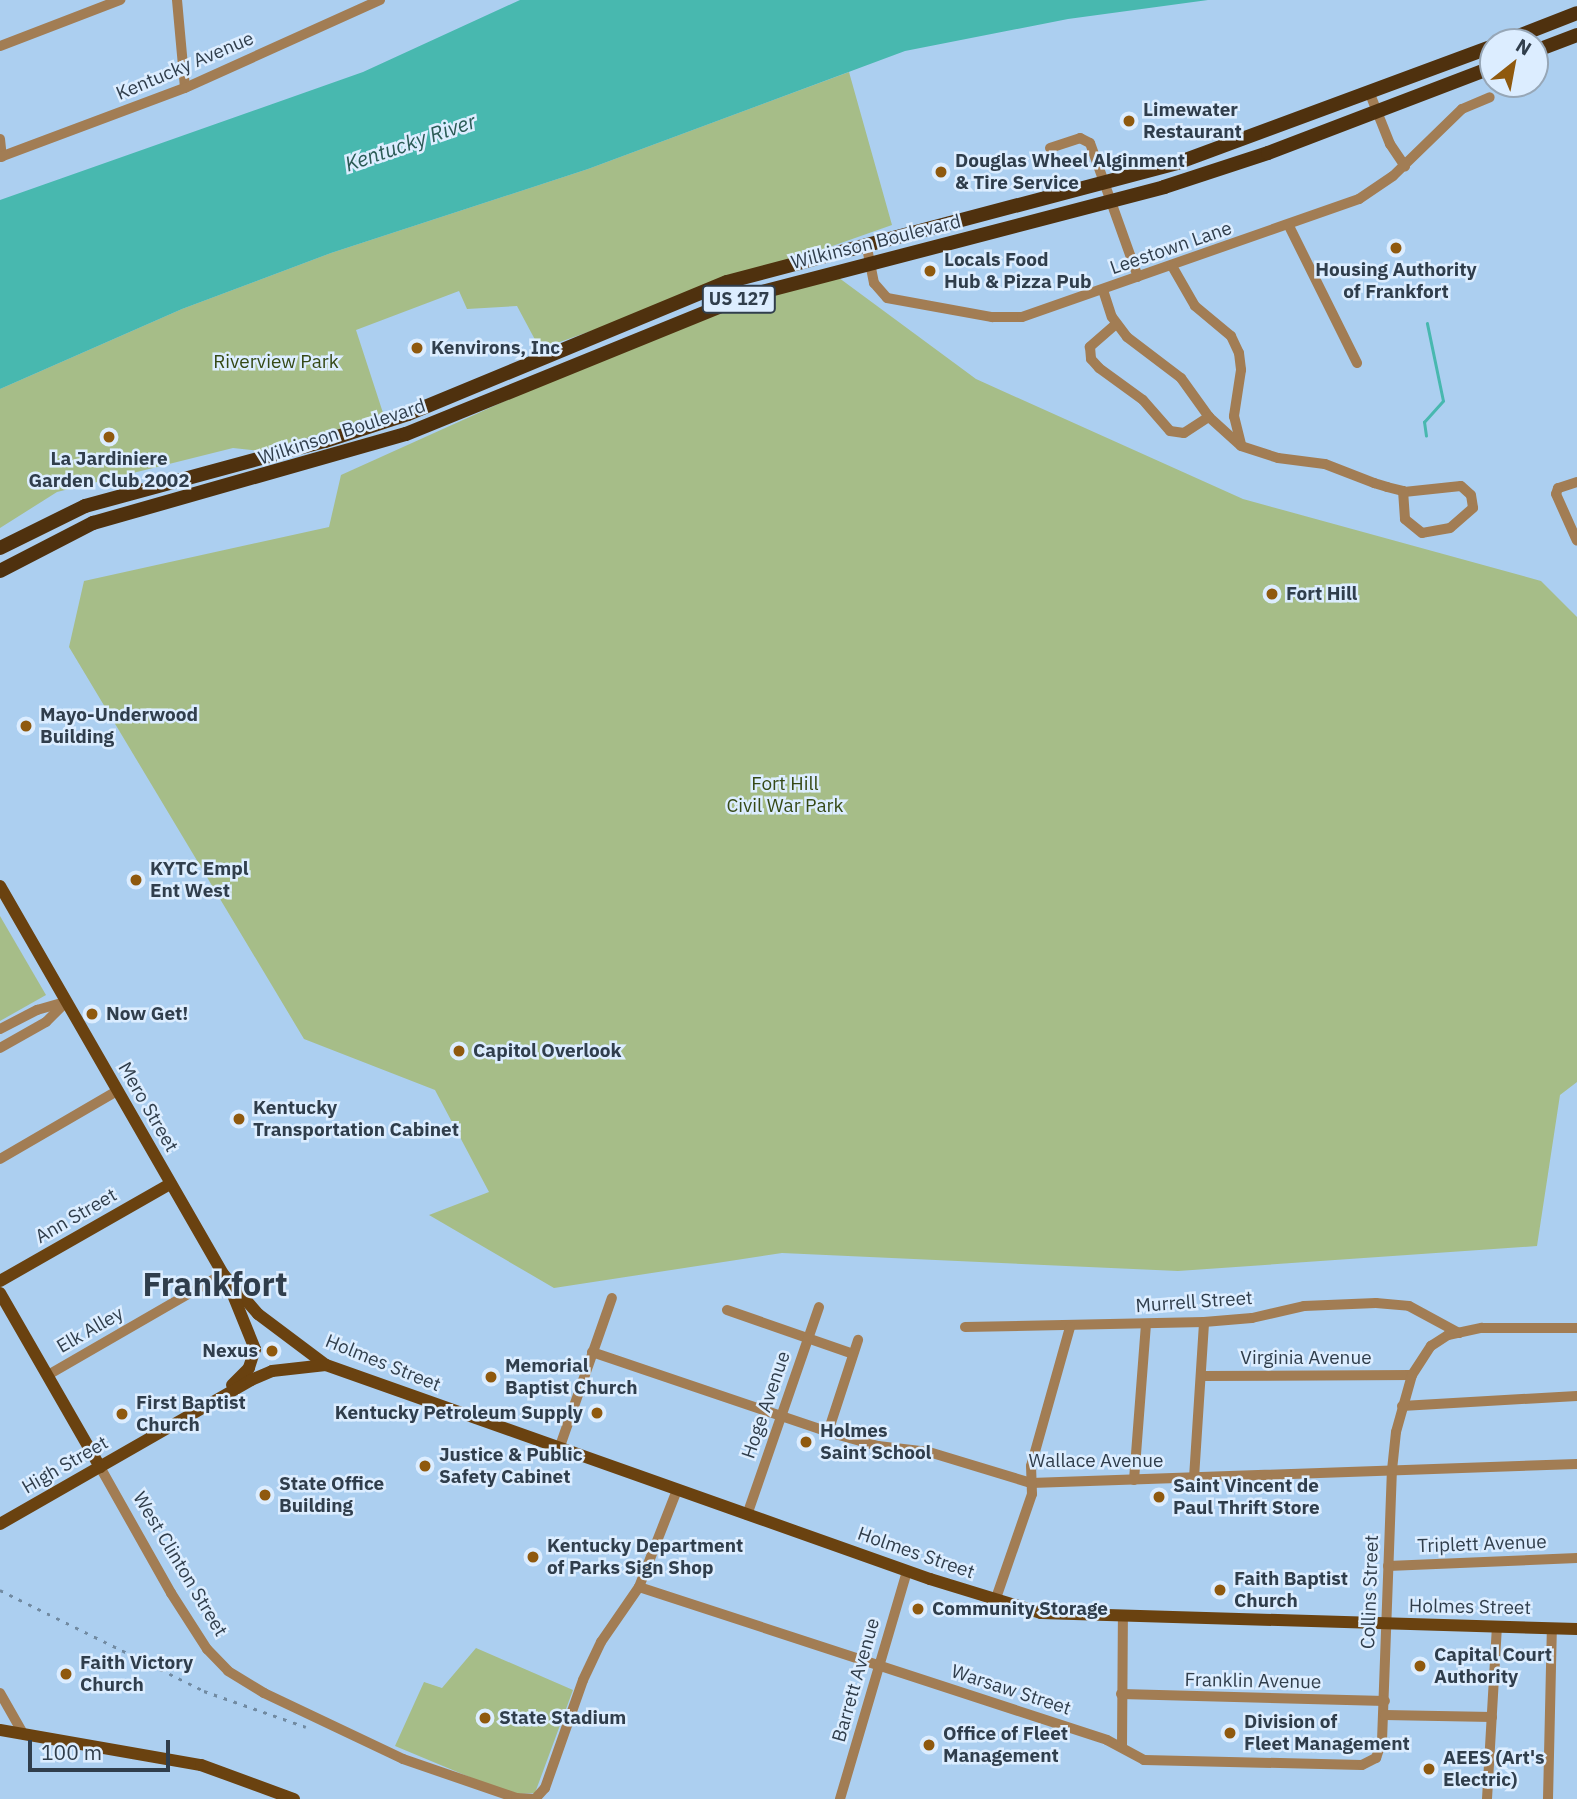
<!DOCTYPE html>
<html>
<head>
<meta charset="utf-8">
<style>
	body { margin:0 }
	#map { position:relative; width:1577px; height:1799px; overflow:hidden; background:#accff0; font-family:"IBM Plex Sans",sans-serif }
	div>[style] { position:absolute }
	[style*='--x'] { left:calc(var(--x)*1px); top:calc(var(--y)*1px); width:calc(var(--w)*1px); rotate:calc(var(--a)*1deg) }
	.green>* { inset:0; background:#a6bd88 }
	.water>* { inset:0; background:#48b8af }
	.stream>* { height:2.5px; margin:-1.25px; padding:0 1.25px; transform-origin:1.25px; border-radius:1.25px; background:#48b8af }
	.minor>* { height:10px; margin:-5px; padding:0 5px; transform-origin:5px; border-radius:5px; background:#a27d54 }
	.major>* { height:12px; margin:-6px; padding:0 6px; transform-origin:6px; border-radius:6px; background:#6a4210 }
	.highway>* { height:14px; margin:-7px; padding:0 7px; transform-origin:7px; border-radius:7px; background:#4f310e }
	.rail>* { height:2.5px; margin-top:-1.25px; transform-origin:0; background:repeating-linear-gradient(90deg,#718aa1 0 3.5px,transparent 0 10.5px) }
	.dots>* { width:19px; height:19px; translate:-50% -50%; box-sizing:border-box; border:4px solid #dcedff; border-radius:50% }
	span { translate:-50% -50%; white-space:nowrap; text-align:center; line-height:1.15; -webkit-text-stroke:5px #dcedff; paint-order:stroke }
	.shield-label span { padding:2px 5px; background:#dcedff; border:2px solid; border-radius:5px; -webkit-text-stroke-width:0 }
	.shield-label { font-size:18px; color:#303e4c; font-weight:700 }
	.street-label { font-size:19px; color:#303e4c }
	.poi-label { font-size:19px; color:#303e4c; font-weight:700 }
	.left { translate:0 -50%; text-align:left }
	.right { translate:-100% -50%; text-align:right }
	.park-label { font-size:19px; color:#354916 }
	.water-label { font-size:21px; color:#2b5b56; font-style:italic }
	.town-label { font-size:33px; color:#303e4c; font-weight:700 }
	.north { position:absolute; left:1479px; top:28px; width:70px; height:70px; box-sizing:border-box; background:#dcedff; border:2px solid #97a7b7; border-radius:50%; rotate:31deg; font-size:19px; font-weight:700; line-height:28px; text-align:center; color:#303e4c }
	.north::after { content:''; display:block; margin:auto; width:24px; height:32px; background:#8f590e; clip-path:polygon(50% 0,100% 100%,50% 72%,0 100%) }
	.scale { position:absolute; left:28px; top:1740px; width:142px; height:32px; box-sizing:border-box; border:4px solid #303e4c; border-top:0; padding-left:9px; font-size:21px; line-height:24px; white-space:nowrap; color:#303e4c; -webkit-text-stroke:5px #dcedff; paint-order:stroke }
</style>
</head>
<body>
<div id="map">
	<div class="green">
		<i style="clip-path:polygon(849px 72px,892px 225px,540px 349px,517px 306px,467px 309px,459px 291px,356px 330px,384px 416px,262px 451px,233px 448px,57px 492px,0 528px,0 389px,182px 309px,331px 253px,588px 169px)"></i>
		<i style="clip-path:polygon(831px 272px,976px 379px,1243px 499px,1541px 581px,1577px 617px,1577px 1082px,1560px 1095px,1537px 1246px,1178px 1271px,782px 1253px,554px 1288px,429px 1215px,489px 1192px,435px 1090px,304px 1039px,69px 647px,84px 581px,329px 527px,341px 475px,705px 311px)"></i>
		<i style="clip-path:polygon(0 916px,46px 995px,0 1021px)"></i>
		<i style="clip-path:polygon(476px 1648px,573px 1690px,535px 1793px,517px 1794px,479px 1781px,395px 1746px,424px 1682px,442px 1688px)"></i>
	</div>
	<div class="water">
		<i style="clip-path:polygon(520px 0,1208px 0,1068px 19px,905px 51px,588px 169px,331px 253px,182px 309px,0 389px,0 200px,363px 72px)"></i>
	</div>
	<div class="stream">
		<i style="--x:1426;--y:436;--w:14;--a:-98"></i>
		<i style="--x:1424;--y:422;--w:28;--a:-48"></i>
		<i style="--x:1443;--y:401;--w:79;--a:-101.7"></i>
	</div>
	<div class="minor">
		<i style="--x:177;--y:0;--w:88;--a:84.8"></i>
		<i style="--x:0;--y:46;--w:129;--a:-21"></i>
		<i style="--x:1370;--y:94;--w:54;--a:68.2"></i>
		<i style="--x:1390;--y:144;--w:27;--a:56"></i>
		<i style="--x:0;--y:139;--w:18;--a:84"></i>
		<i style="--x:1050;--y:148;--w:32;--a:-18"></i>
		<i style="--x:1080;--y:138;--w:11;--a:27"></i>
		<i style="--x:1090;--y:143;--w:142;--a:70.3"></i>
		<i style="--x:0;--y:157;--w:197;--a:-20.5"></i>
		<i style="--x:185;--y:88;--w:214;--a:-24.3"></i>
		<i style="--x:1289;--y:226;--w:153;--a:63.6"></i>
		<i style="--x:866;--y:243;--w:41;--a:78.7"></i>
		<i style="--x:874;--y:283;--w:20;--a:49"></i>
		<i style="--x:887;--y:298;--w:107;--a:10.3"></i>
		<i style="--x:992;--y:317;--w:30;--a:0"></i>
		<i style="--x:1022;--y:317;--w:357;--a:-19.3"></i>
		<i style="--x:1359;--y:199;--w:41;--a:-34.1"></i>
		<i style="--x:1393;--y:176;--w:96;--a:-44.2"></i>
		<i style="--x:1462;--y:109;--w:30;--a:-23"></i>
		<i style="--x:1172;--y:266;--w:46;--a:60.1"></i>
		<i style="--x:1195;--y:306;--w:47;--a:39.8"></i>
		<i style="--x:1231;--y:336;--w:19;--a:65"></i>
		<i style="--x:1239;--y:353;--w:17;--a:83"></i>
		<i style="--x:1241;--y:370;--w:47;--a:98.7"></i>
		<i style="--x:1234;--y:416;--w:30;--a:76"></i>
		<i style="--x:1103;--y:290;--w:28;--a:72"></i>
		<i style="--x:1112;--y:317;--w:25;--a:53"></i>
		<i style="--x:1127;--y:337;--w:68;--a:37.2"></i>
		<i style="--x:1181;--y:378;--w:48;--a:54.3"></i>
		<i style="--x:1209;--y:417;--w:43;--a:42.2"></i>
		<i style="--x:1241;--y:446;--w:39;--a:18"></i>
		<i style="--x:1278;--y:458;--w:47;--a:7.3"></i>
		<i style="--x:1325;--y:464;--w:53;--a:21.2"></i>
		<i style="--x:1374;--y:483;--w:14;--a:17"></i>
		<i style="--x:1387;--y:487;--w:16;--a:14"></i>
		<i style="--x:1403;--y:491;--w:1;--a:45"></i>
		<i style="--x:1404;--y:492;--w:57;--a:-6"></i>
		<i style="--x:1461;--y:486;--w:13;--a:42"></i>
		<i style="--x:1471;--y:495;--w:13;--a:81"></i>
		<i style="--x:1473;--y:508;--w:30;--a:139"></i>
		<i style="--x:1450;--y:528;--w:28;--a:170"></i>
		<i style="--x:1422;--y:533;--w:22;--a:-141"></i>
		<i style="--x:1405;--y:519;--w:28;--a:-94"></i>
		<i style="--x:1116;--y:324;--w:35;--a:139"></i>
		<i style="--x:1090;--y:347;--w:12;--a:85"></i>
		<i style="--x:1091;--y:359;--w:12;--a:48"></i>
		<i style="--x:1099;--y:368;--w:54;--a:36"></i>
		<i style="--x:1143;--y:400;--w:41;--a:48.9"></i>
		<i style="--x:1170;--y:431;--w:14;--a:8"></i>
		<i style="--x:1184;--y:433;--w:30;--a:-33"></i>
		<i style="--x:1577;--y:482;--w:20;--a:162"></i>
		<i style="--x:1558;--y:488;--w:6;--a:108"></i>
		<i style="--x:1556;--y:494;--w:51;--a:65.9"></i>
		<i style="--x:0;--y:1029;--w:42;--a:-27.2"></i>
		<i style="--x:37;--y:1010;--w:29;--a:-16"></i>
		<i style="--x:0;--y:1048;--w:53;--a:-29.5"></i>
		<i style="--x:46;--y:1022;--w:28;--a:-45"></i>
		<i style="--x:0;--y:1159;--w:135;--a:-30.2"></i>
		<i style="--x:727;--y:1310;--w:133;--a:19.2"></i>
		<i style="--x:965;--y:1327;--w:239;--a:-1.2"></i>
		<i style="--x:1204;--y:1322;--w:48;--a:-4.8"></i>
		<i style="--x:1252;--y:1318;--w:53;--a:-13"></i>
		<i style="--x:1304;--y:1306;--w:72;--a:-2.4"></i>
		<i style="--x:1376;--y:1303;--w:33;--a:5"></i>
		<i style="--x:1409;--y:1306;--w:57;--a:28.4"></i>
		<i style="--x:592;--y:1352;--w:249;--a:18.7"></i>
		<i style="--x:828;--y:1432;--w:52;--a:15.6"></i>
		<i style="--x:878;--y:1446;--w:51;--a:6.7"></i>
		<i style="--x:929;--y:1452;--w:107;--a:16.9"></i>
		<i style="--x:1031;--y:1483;--w:546;--a:-1.99"></i>
		<i style="--x:48;--y:1375;--w:202;--a:-30"></i>
		<i style="--x:1201;--y:1376;--w:211;--a:-0.3"></i>
		<i style="--x:1402;--y:1406;--w:175;--a:-3.3"></i>
		<i style="--x:828;--y:1432;--w:97;--a:-71.9"></i>
		<i style="--x:559;--y:1449;--w:160;--a:-70.7"></i>
		<i style="--x:100;--y:1467;--w:145;--a:60.6"></i>
		<i style="--x:171;--y:1593;--w:67;--a:57.3"></i>
		<i style="--x:207;--y:1649;--w:30;--a:46"></i>
		<i style="--x:228;--y:1671;--w:42;--a:31.4"></i>
		<i style="--x:264;--y:1693;--w:154;--a:25.4"></i>
		<i style="--x:403;--y:1759;--w:120;--a:19"></i>
		<i style="--x:516;--y:1798;--w:19;--a:3"></i>
		<i style="--x:535;--y:1799;--w:15;--a:-48"></i>
		<i style="--x:545;--y:1788;--w:114;--a:-70.6"></i>
		<i style="--x:583;--y:1680;--w:42;--a:-64.7"></i>
		<i style="--x:601;--y:1642;--w:67;--a:-55.4"></i>
		<i style="--x:639;--y:1587;--w:104;--a:-68.6"></i>
		<i style="--x:1194;--y:1478;--w:156;--a:-86.3"></i>
		<i style="--x:1134;--y:1480;--w:156;--a:-85.6"></i>
		<i style="--x:747;--y:1515;--w:220;--a:-70.9"></i>
		<i style="--x:1388;--y:1566;--w:189;--a:-2.4"></i>
		<i style="--x:639;--y:1587;--w:492;--a:18.1"></i>
		<i style="--x:1107;--y:1740;--w:42;--a:28.4"></i>
		<i style="--x:1144;--y:1760;--w:218;--a:1.3"></i>
		<i style="--x:1362;--y:1765;--w:16;--a:-27"></i>
		<i style="--x:1376;--y:1758;--w:18;--a:-71"></i>
		<i style="--x:1382;--y:1741;--w:271;--a:-87.9"></i>
		<i style="--x:1392;--y:1470;--w:38;--a:-84"></i>
		<i style="--x:1396;--y:1432;--w:59;--a:-74.3"></i>
		<i style="--x:1412;--y:1375;--w:35;--a:-57"></i>
		<i style="--x:1431;--y:1346;--w:20;--a:-33"></i>
		<i style="--x:1448;--y:1335;--w:35;--a:-12"></i>
		<i style="--x:1482;--y:1328;--w:95;--a:0"></i>
		<i style="--x:995;--y:1601;--w:113;--a:-70.9"></i>
		<i style="--x:1032;--y:1494;--w:28;--a:-92"></i>
		<i style="--x:1031;--y:1466;--w:144;--a:-74.3"></i>
		<i style="--x:0;--y:1693;--w:48;--a:60.3"></i>
		<i style="--x:1121;--y:1694;--w:264;--a:1.5"></i>
		<i style="--x:1385;--y:1715;--w:107;--a:1.1"></i>
		<i style="--x:1122;--y:1747;--w:129;--a:-89.6"></i>
		<i style="--x:840;--y:1799;--w:238;--a:-73.6"></i>
		<i style="--x:1487;--y:1799;--w:172;--a:-86.7"></i>
		<i style="--x:1548;--y:1799;--w:171;--a:-88.7"></i>
	</div>
	<div class="major">
		<i style="--x:0;--y:886;--w:448;--a:60.1"></i>
		<i style="--x:223;--y:1274;--w:53;--a:48.8"></i>
		<i style="--x:258;--y:1314;--w:85;--a:36.9"></i>
		<i style="--x:326;--y:1365;--w:641;--a:19.51"></i>
		<i style="--x:930;--y:1579;--w:116;--a:17"></i>
		<i style="--x:1041;--y:1613;--w:536;--a:1.71"></i>
		<i style="--x:0;--y:1281;--w:196;--a:-29.7"></i>
		<i style="--x:231;--y:1290;--w:64;--a:67.9"></i>
		<i style="--x:255;--y:1349;--w:20;--a:108"></i>
		<i style="--x:249;--y:1368;--w:24;--a:135"></i>
		<i style="--x:0;--y:1293;--w:201;--a:60.1"></i>
		<i style="--x:0;--y:1524;--w:289;--a:-29.8"></i>
		<i style="--x:251;--y:1380;--w:23;--a:-23"></i>
		<i style="--x:272;--y:1371;--w:54;--a:-6.3"></i>
		<i style="--x:0;--y:1730;--w:204;--a:9.9"></i>
		<i style="--x:201;--y:1765;--w:99;--a:20.1"></i>
	</div>
	<div class="highway">
		<i style="--x:1503;--y:42;--w:79;--a:-21.4"></i>
		<i style="--x:1535;--y:51;--w:45;--a:-20.9"></i>
		<i style="--x:0;--y:548;--w:95;--a:-26.3"></i>
		<i style="--x:85;--y:506;--w:249;--a:-15.2"></i>
		<i style="--x:325;--y:441;--w:87;--a:-18"></i>
		<i style="--x:408;--y:414;--w:345;--a:-22.5"></i>
		<i style="--x:727;--y:282;--w:465;--a:-14.8"></i>
		<i style="--x:1177;--y:163;--w:337;--a:-20.3"></i>
		<i style="--x:0;--y:571;--w:105;--a:-27.3"></i>
		<i style="--x:93;--y:523;--w:325;--a:-15.9"></i>
		<i style="--x:406;--y:434;--w:364;--a:-22.1"></i>
		<i style="--x:743;--y:297;--w:435;--a:-14.6"></i>
		<i style="--x:1164;--y:187;--w:109;--a:-18.1"></i>
		<i style="--x:1268;--y:153;--w:241;--a:-20.9"></i>
	</div>
	<div class="rail">
		<i style="--x:0;--y:1590;--w:228;--a:26.3"></i>
		<i style="--x:204;--y:1691;--w:108;--a:19.4"></i>
	</div>
	<div class="dots">
		<i style="left:1129px;top:121px;background:#8f590e"></i>
		<i style="left:941px;top:172px;background:#8f590e"></i>
		<i style="left:1396px;top:248px;background:#8f590e"></i>
		<i style="left:930px;top:271px;background:#8f590e"></i>
		<i style="left:417px;top:348px;background:#8f590e"></i>
		<i style="left:109px;top:437px;background:#8f590e"></i>
		<i style="left:1272px;top:594px;background:#8f590e"></i>
		<i style="left:26px;top:726px;background:#8f590e"></i>
		<i style="left:136px;top:880px;background:#8f590e"></i>
		<i style="left:92px;top:1014px;background:#8f590e"></i>
		<i style="left:459px;top:1051px;background:#8f590e"></i>
		<i style="left:239px;top:1119px;background:#8f590e"></i>
		<i style="left:272px;top:1351px;background:#8f590e"></i>
		<i style="left:491px;top:1377px;background:#8f590e"></i>
		<i style="left:597px;top:1413px;background:#8f590e"></i>
		<i style="left:122px;top:1414px;background:#8f590e"></i>
		<i style="left:806px;top:1442px;background:#8f590e"></i>
		<i style="left:425px;top:1466px;background:#8f590e"></i>
		<i style="left:265px;top:1495px;background:#8f590e"></i>
		<i style="left:1159px;top:1497px;background:#8f590e"></i>
		<i style="left:533px;top:1557px;background:#8f590e"></i>
		<i style="left:1220px;top:1590px;background:#8f590e"></i>
		<i style="left:918px;top:1609px;background:#8f590e"></i>
		<i style="left:1420px;top:1666px;background:#8f590e"></i>
		<i style="left:66px;top:1674px;background:#8f590e"></i>
		<i style="left:485px;top:1718px;background:#8f590e"></i>
		<i style="left:1230px;top:1733px;background:#8f590e"></i>
		<i style="left:929px;top:1745px;background:#8f590e"></i>
		<i style="left:1429px;top:1769px;background:#8f590e"></i>
	</div>
	<div class="shield-label">
		<span style="left:739px;top:299px">US 127</span>
	</div>
	<div class="street-label">
		<span style="left:185px;top:66px;rotate:-23deg">Kentucky Avenue</span>
		<span style="left:876px;top:242px;rotate:-14deg">Wilkinson Boulevard</span>
		<span style="left:1171px;top:248px;rotate:-19deg">Leestown Lane</span>
		<span style="left:342px;top:432px;rotate:-18deg">Wilkinson Boulevard</span>
		<span style="left:148px;top:1107px;rotate:60deg">Mero Street</span>
		<span style="left:76px;top:1216px;rotate:-30deg">Ann Street</span>
		<span style="left:1194px;top:1302px;rotate:-4deg">Murrell Street</span>
		<span style="left:90px;top:1330px;rotate:-30deg">Elk Alley</span>
		<span style="left:1306px;top:1358px">Virginia Avenue</span>
		<span style="left:383px;top:1363px;rotate:22deg">Holmes Street</span>
		<span style="left:766px;top:1405px;rotate:-71deg">Hoge Avenue</span>
		<span style="left:1096px;top:1461px">Wallace Avenue</span>
		<span style="left:65px;top:1465px;rotate:-30deg">High Street</span>
		<span style="left:1482px;top:1544px;rotate:-2deg">Triplett Avenue</span>
		<span style="left:916px;top:1553px;rotate:19deg">Holmes Street</span>
		<span style="left:180px;top:1564px;rotate:59deg">West Clinton Street</span>
		<span style="left:1370px;top:1592px;rotate:-88deg">Collins Street</span>
		<span style="left:1470px;top:1607px;rotate:1deg">Holmes Street</span>
		<span style="left:856px;top:1680px;rotate:-74deg">Barrett Avenue</span>
		<span style="left:1253px;top:1681px;rotate:1deg">Franklin Avenue</span>
		<span style="left:1011px;top:1690px;rotate:18deg">Warsaw Street</span>
	</div>
	<div class="poi-label">
		<span class="left" style="left:1143px;top:121px">Limewater<br>Restaurant</span>
		<span class="left" style="left:955px;top:172px">Douglas Wheel Alginment<br>&amp; Tire Service</span>
		<span class="left" style="left:944px;top:271px">Locals Food<br>Hub &amp; Pizza Pub</span>
		<span style="left:1396px;top:281px">Housing Authority<br>of Frankfort</span>
		<span class="left" style="left:431px;top:348px">Kenvirons, Inc</span>
		<span style="left:109px;top:470px">La Jardiniere<br>Garden Club 2002</span>
		<span class="left" style="left:1286px;top:594px">Fort Hill</span>
		<span class="left" style="left:40px;top:726px">Mayo-Underwood<br>Building</span>
		<span class="left" style="left:150px;top:880px">KYTC Empl<br>Ent West</span>
		<span class="left" style="left:106px;top:1014px">Now Get!</span>
		<span class="left" style="left:473px;top:1051px">Capitol Overlook</span>
		<span class="left" style="left:253px;top:1119px">Kentucky<br>Transportation Cabinet</span>
		<span class="right" style="left:258px;top:1351px">Nexus</span>
		<span class="left" style="left:505px;top:1377px">Memorial<br>Baptist Church</span>
		<span class="left" style="left:136px;top:1414px">First Baptist<br>Church</span>
		<span class="right" style="left:583px;top:1413px">Kentucky Petroleum Supply</span>
		<span class="left" style="left:820px;top:1442px">Holmes<br>Saint School</span>
		<span class="left" style="left:439px;top:1466px">Justice &amp; Public<br>Safety Cabinet</span>
		<span class="left" style="left:279px;top:1495px">State Office<br>Building</span>
		<span class="left" style="left:1173px;top:1497px">Saint Vincent de<br>Paul Thrift Store</span>
		<span class="left" style="left:547px;top:1557px">Kentucky Department<br>of Parks Sign Shop</span>
		<span class="left" style="left:1234px;top:1590px">Faith Baptist<br>Church</span>
		<span class="left" style="left:932px;top:1609px">Community Storage</span>
		<span class="left" style="left:1434px;top:1666px">Capital Court<br>Authority</span>
		<span class="left" style="left:80px;top:1674px">Faith Victory<br>Church</span>
		<span class="left" style="left:499px;top:1718px">State Stadium</span>
		<span class="left" style="left:1244px;top:1733px">Division of<br>Fleet Management</span>
		<span class="left" style="left:943px;top:1745px">Office of Fleet<br>Management</span>
		<span class="left" style="left:1443px;top:1769px">AEES (Art's<br>Electric)</span>
	</div>
	<div class="park-label">
		<span style="left:276px;top:362px">Riverview Park</span>
		<span style="left:785px;top:795px">Fort Hill<br>Civil War Park</span>
	</div>
	<div class="water-label">
		<span style="left:410px;top:142px;rotate:-19deg">Kentucky River</span>
	</div>
	<div class="town-label">
		<span style="left:215px;top:1284px">Frankfort</span>
	</div>
	<div class="north">N</div>
	<div class="scale">100 m</div>
</div>
</body>
</html>
